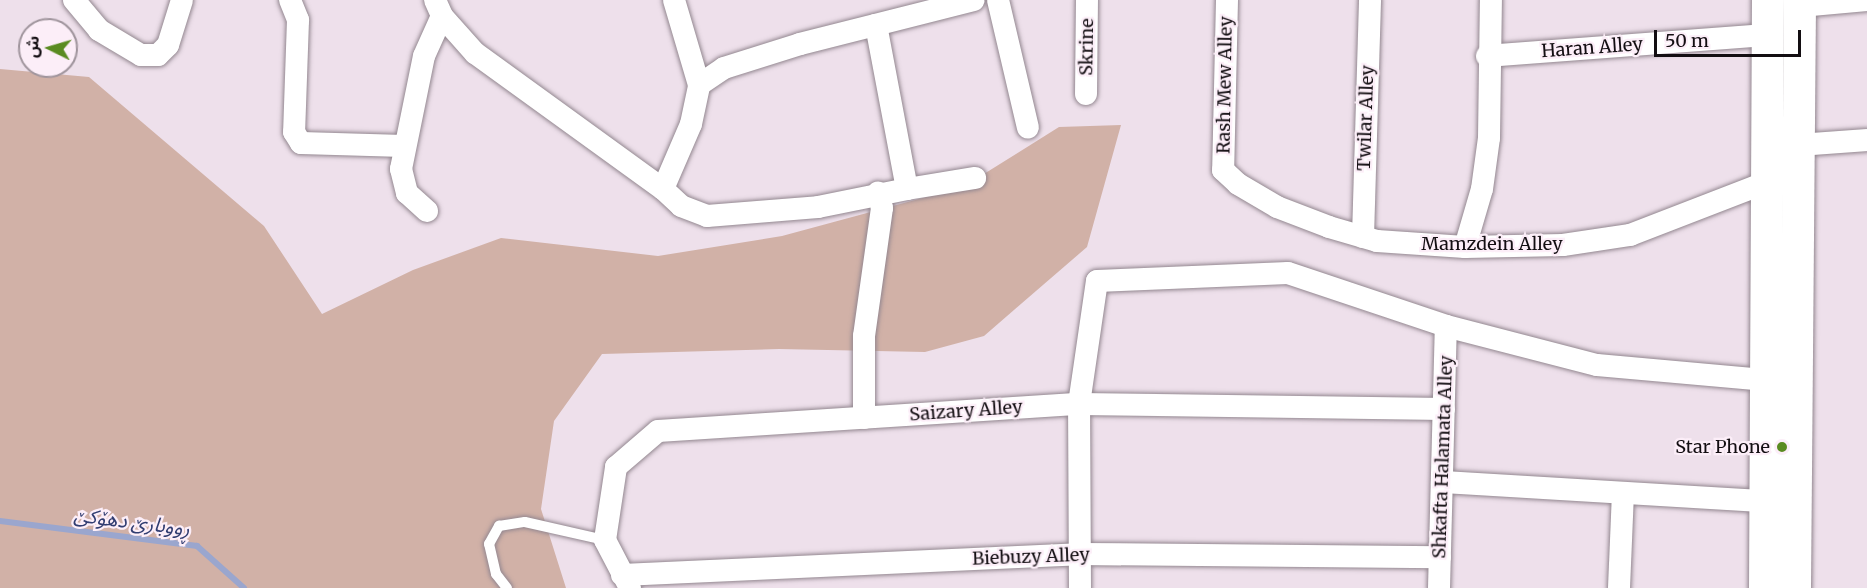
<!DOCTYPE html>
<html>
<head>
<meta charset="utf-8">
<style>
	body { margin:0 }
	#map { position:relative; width:1867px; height:588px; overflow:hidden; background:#eee0eb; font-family:Merriweather,"Noto Sans Arabic",serif }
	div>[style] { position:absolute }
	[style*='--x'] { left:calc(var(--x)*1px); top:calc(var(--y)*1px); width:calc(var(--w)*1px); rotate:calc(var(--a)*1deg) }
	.green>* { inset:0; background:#d1b1a7 }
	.stream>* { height:6px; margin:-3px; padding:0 3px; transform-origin:3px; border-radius:3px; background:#9aa6ce }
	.roads { filter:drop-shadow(0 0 2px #938790) drop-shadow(0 0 2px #938790) }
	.lane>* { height:10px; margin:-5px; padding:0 5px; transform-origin:5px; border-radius:5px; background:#fff }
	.street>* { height:22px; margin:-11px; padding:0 11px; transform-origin:11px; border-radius:11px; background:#fff }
	.secondary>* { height:32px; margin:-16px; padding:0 16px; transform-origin:16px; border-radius:16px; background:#fff }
	.dots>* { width:16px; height:16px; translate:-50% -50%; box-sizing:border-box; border:3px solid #fceef8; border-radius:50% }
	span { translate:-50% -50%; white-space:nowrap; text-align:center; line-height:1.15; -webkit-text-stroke:4.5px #fceef8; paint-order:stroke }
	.street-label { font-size:18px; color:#130e12 }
	.poi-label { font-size:18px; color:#130e12 }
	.right { translate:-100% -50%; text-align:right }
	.water-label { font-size:20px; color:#313d71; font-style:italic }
	.north { position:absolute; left:18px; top:18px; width:60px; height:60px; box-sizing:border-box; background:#fceef8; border:2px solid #9f949c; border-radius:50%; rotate:275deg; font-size:16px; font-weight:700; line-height:24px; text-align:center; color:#130e12 }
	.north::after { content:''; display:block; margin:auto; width:21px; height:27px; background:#5a8b21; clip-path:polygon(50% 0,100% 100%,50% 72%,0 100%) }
	.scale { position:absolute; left:1654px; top:30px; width:147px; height:27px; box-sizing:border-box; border:3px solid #130e12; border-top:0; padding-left:8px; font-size:18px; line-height:21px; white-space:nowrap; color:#130e12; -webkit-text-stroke:4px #fceef8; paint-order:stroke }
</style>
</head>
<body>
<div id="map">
	<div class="green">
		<i style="clip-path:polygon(0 69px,89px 77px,264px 226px,322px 314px,413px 270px,501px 238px,658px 256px,782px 236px,963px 187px,1059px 127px,1121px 125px,1087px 247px,984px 336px,925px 352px,779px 349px,602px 354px,554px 421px,541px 509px,566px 588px,0 588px)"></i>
	</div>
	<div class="stream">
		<i style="--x:0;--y:521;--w:199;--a:7.2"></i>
		<i style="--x:197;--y:546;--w:63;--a:41.8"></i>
	</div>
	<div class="roads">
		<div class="lane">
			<i style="--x:507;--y:588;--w:18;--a:-128"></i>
			<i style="--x:496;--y:574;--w:31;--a:-103"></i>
			<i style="--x:489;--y:544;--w:21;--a:-61"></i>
			<i style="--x:499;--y:526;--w:26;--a:-9"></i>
			<i style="--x:525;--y:522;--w:82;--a:12.7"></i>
		</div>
		<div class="street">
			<i style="--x:74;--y:0;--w:39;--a:50"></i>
			<i style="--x:99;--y:30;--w:49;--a:30.8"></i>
			<i style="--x:141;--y:55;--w:17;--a:0"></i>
			<i style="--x:158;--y:55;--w:14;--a:-45"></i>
			<i style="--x:168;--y:45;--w:47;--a:-72.7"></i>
			<i style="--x:290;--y:0;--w:22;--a:68"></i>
			<i style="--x:298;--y:20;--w:112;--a:92"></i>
			<i style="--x:294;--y:132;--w:13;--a:58"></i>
			<i style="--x:301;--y:143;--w:103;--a:1.7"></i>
			<i style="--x:435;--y:0;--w:17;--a:66"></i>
			<i style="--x:442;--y:16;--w:50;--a:48.3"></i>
			<i style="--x:475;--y:53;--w:232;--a:35.9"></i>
			<i style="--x:663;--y:189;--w:25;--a:43"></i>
			<i style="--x:681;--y:206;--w:28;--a:21"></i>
			<i style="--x:707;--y:216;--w:111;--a:-4.6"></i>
			<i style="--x:818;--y:207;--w:91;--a:-11.4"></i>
			<i style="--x:907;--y:189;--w:167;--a:-100.7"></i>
			<i style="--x:998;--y:0;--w:131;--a:76.8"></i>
			<i style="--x:1227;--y:0;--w:170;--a:91.3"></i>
			<i style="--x:1223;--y:170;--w:21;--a:43"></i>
			<i style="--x:1238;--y:184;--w:45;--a:30.5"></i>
			<i style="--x:1277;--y:207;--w:56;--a:21"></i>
			<i style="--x:1329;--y:227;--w:50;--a:16.3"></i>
			<i style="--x:1377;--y:241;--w:88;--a:3.9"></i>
			<i style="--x:1465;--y:247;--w:98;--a:-1.2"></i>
			<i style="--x:1563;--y:245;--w:68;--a:-8.5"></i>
			<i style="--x:1630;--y:235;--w:147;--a:-21.1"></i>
			<i style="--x:1800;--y:6;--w:67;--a:-5.1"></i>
			<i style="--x:1487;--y:56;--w:282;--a:-4.3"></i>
			<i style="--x:699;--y:85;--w:30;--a:-34"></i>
			<i style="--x:724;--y:68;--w:80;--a:-17.5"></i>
			<i style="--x:800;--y:44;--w:179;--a:-14.2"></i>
			<i style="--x:1086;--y:94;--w:94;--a:-89.4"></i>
			<i style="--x:1799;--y:145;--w:68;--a:-4.2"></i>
			<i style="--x:663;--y:189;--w:71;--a:-66.7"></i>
			<i style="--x:691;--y:124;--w:40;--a:-78"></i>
			<i style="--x:699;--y:85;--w:89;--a:-106.4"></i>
			<i style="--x:907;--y:189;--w:69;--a:-9.2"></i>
			<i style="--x:427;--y:211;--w:27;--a:-138"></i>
			<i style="--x:407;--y:193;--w:25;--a:-104"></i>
			<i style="--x:401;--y:169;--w:115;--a:-78.5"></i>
			<i style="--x:424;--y:56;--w:44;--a:-65.8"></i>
			<i style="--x:1363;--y:237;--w:237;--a:-88.3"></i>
			<i style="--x:1465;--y:247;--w:60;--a:-73.7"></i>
			<i style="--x:1482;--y:189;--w:51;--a:-82.2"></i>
			<i style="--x:1489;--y:138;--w:138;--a:-89.2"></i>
			<i style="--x:864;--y:418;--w:82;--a:-90"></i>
			<i style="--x:864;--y:336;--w:129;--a:-82"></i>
			<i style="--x:882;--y:208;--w:16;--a:-104"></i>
			<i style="--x:1442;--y:482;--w:325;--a:3.4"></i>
			<i style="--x:622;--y:575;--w:457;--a:-2.6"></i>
			<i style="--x:1079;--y:554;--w:361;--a:0.5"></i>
			<i style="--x:630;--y:588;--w:54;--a:-117.5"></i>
			<i style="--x:605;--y:540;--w:74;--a:-81.4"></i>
			<i style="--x:616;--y:467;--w:55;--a:-40.6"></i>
			<i style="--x:658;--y:431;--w:422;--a:-3.7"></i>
			<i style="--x:1079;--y:404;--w:365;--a:0.8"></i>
			<i style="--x:1080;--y:588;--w:184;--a:-90.3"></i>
			<i style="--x:1079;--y:404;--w:124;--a:-81.7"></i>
			<i style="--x:1097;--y:281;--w:191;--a:-2.4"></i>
			<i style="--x:1288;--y:273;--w:167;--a:18.5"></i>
			<i style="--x:1446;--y:326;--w:156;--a:14.5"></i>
			<i style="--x:1597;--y:365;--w:170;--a:5.1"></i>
			<i style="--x:1439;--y:588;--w:262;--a:-88.5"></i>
			<i style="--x:1619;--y:588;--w:95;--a:-87.6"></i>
		</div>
		<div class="secondary">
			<i style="--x:1765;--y:588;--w:588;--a:-89.71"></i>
			<i style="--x:1795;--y:588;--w:588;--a:-89.51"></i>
		</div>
	</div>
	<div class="dots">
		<i style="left:1782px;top:447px;background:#5a8b21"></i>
	</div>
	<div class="street-label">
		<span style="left:1087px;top:47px;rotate:-89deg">Skrine</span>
		<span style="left:1592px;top:48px;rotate:-4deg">Haran Alley</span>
		<span style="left:1225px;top:85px;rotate:-89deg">Rash Mew Alley</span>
		<span style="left:1366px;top:118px;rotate:-88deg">Twilar Alley</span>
		<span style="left:1492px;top:244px">Mamzdein Alley</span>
		<span style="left:966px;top:411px;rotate:-4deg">Saizary Alley</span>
		<span style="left:1443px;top:457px;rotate:-88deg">Shkafta Halamata Alley</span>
		<span style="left:1031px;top:557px;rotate:-2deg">Biebuzy Alley</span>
	</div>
	<div class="poi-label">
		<span class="right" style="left:1770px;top:447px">Star Phone</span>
	</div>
	<div class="water-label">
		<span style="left:132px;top:521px;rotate:7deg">ڕووبارێ دهۆكێ</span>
	</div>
	<div class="north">ش</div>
	<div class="scale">50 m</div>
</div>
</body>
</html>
